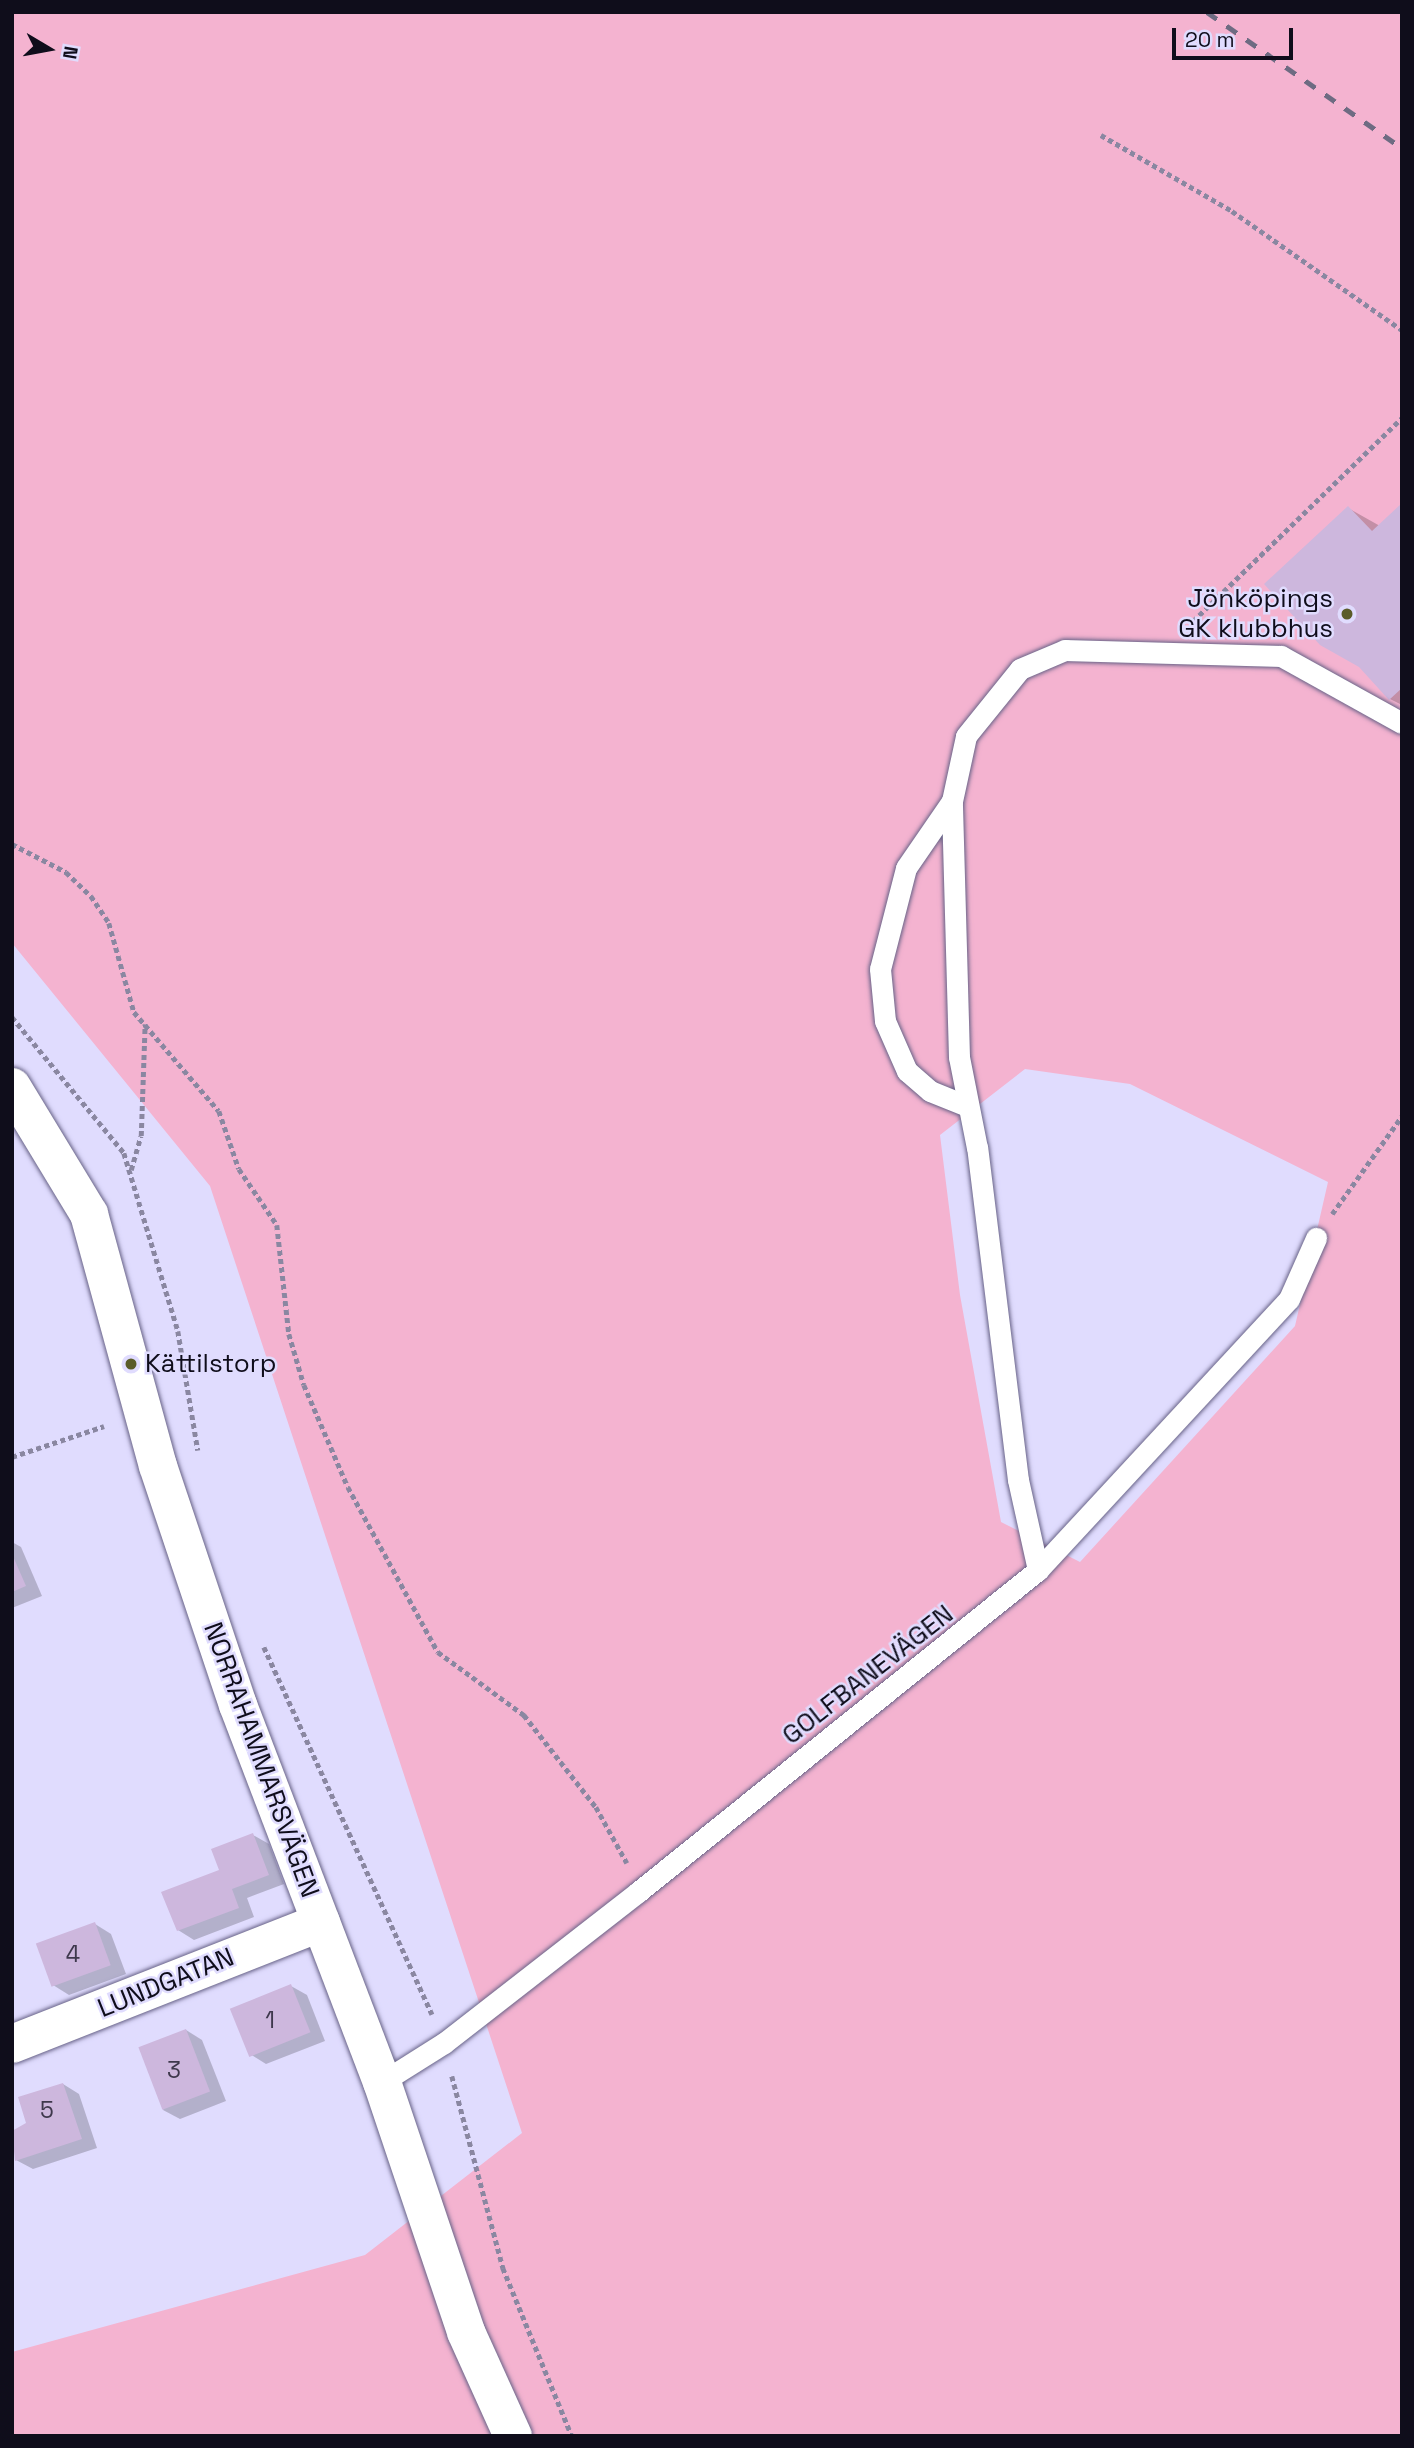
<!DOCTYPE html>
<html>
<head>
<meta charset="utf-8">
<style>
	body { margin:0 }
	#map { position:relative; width:1414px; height:2448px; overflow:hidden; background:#e0dcfe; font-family:"Space Grotesk",sans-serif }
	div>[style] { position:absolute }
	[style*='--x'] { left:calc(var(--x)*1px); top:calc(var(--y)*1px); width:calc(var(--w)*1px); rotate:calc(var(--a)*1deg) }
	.green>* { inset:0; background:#f4b3d0 }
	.shadow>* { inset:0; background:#0003 }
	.building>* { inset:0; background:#cdb7dd; transform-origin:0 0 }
	.path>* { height:4.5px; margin-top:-2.25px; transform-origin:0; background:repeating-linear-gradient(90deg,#8a87a1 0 5px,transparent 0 8.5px) }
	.roads { filter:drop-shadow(0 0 2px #676287) drop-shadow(0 0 2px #676287) }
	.service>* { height:21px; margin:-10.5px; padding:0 10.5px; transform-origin:10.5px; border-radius:10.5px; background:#fff }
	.minor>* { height:38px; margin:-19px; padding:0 19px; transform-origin:19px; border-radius:19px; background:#fff }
	.tertiary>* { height:38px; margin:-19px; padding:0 19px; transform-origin:19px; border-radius:19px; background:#fff }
	.rail>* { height:5px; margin-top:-2.5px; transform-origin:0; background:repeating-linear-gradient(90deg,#6e6b82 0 12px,transparent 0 24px) }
	.dots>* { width:19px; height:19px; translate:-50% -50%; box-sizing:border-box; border:4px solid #e0dcfe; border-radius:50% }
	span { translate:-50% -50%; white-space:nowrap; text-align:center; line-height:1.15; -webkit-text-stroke:5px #e0dcfe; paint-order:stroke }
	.number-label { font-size:23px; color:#3e384c }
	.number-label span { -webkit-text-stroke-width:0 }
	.poi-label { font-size:26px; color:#0f0d1b }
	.right { translate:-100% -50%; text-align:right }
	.left { translate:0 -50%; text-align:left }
	.street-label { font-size:26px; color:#0f0d1b }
	.frame { position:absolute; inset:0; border:14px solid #0f0d1b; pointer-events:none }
	.north { position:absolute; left:14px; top:14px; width:70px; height:70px; -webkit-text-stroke:5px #e0dcfe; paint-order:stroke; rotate:100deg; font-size:19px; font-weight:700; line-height:28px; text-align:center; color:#0f0d1b }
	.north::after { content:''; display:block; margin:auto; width:24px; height:32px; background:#0f0d1b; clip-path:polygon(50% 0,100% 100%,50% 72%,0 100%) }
	.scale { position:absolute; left:1172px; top:28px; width:121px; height:32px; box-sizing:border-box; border:4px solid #0f0d1b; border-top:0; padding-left:9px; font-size:21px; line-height:24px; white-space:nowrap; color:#0f0d1b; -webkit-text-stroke:5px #e0dcfe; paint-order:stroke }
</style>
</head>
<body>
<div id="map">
	<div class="green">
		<i style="clip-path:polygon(evenodd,12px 12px,1402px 12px,1402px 2436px,12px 2436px,12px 2352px,365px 2255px,522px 2133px,210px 1186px,12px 943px,12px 12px,1025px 1069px,1130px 1084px,1328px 1182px,1295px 1326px,1080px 1562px,1001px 1522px,960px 1295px,940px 1135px,1025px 1069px)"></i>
	</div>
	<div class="shadow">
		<i style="clip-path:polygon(1402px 505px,1402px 705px,1390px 699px,1348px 508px,1380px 526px)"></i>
		<i style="clip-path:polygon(12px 1542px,21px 1547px,42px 1596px,12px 1608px)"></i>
		<i style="clip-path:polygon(253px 1835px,269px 1844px,284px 1884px,247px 1898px,254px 1917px,194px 1940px,178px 1930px)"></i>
		<i style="clip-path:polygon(95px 1924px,111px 1934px,126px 1974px,69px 1995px,53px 1985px)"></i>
		<i style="clip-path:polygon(291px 1986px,307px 1995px,325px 2041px,266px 2064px,250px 2054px)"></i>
		<i style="clip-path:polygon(186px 2030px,202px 2040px,226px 2101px,180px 2119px,163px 2110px)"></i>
		<i style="clip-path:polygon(63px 2084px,79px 2094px,97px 2148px,33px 2169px,16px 2160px,12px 2133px,28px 2124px)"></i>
	</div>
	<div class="building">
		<i style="clip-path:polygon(1402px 503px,1402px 688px,1389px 700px,1359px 667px,1320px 645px,1264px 584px,1348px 506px,1372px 531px)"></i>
		<i style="clip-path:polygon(12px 1554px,26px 1586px,12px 1592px)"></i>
		<i style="clip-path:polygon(253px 1833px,269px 1875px,232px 1889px,239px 1908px,177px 1931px,161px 1892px,219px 1870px,211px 1849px)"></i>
		<i style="left:95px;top:1922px;width:46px;height:63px;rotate:70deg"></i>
		<i style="left:291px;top:1984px;width:52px;height:66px;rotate:68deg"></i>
		<i style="left:186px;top:2029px;width:67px;height:51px;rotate:69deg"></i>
		<i style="clip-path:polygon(63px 2083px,82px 2139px,15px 2161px,12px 2131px,26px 2123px,18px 2097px)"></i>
	</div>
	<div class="path">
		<i style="--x:1101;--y:135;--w:151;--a:30.1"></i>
		<i style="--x:1232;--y:211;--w:208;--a:35"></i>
		<i style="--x:1193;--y:621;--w:291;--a:-44.2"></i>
		<i style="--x:12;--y:844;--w:61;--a:27.4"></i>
		<i style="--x:66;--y:872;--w:35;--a:44"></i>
		<i style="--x:91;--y:896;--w:32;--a:56"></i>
		<i style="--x:109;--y:923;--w:92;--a:74.3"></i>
		<i style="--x:134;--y:1012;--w:130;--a:49.4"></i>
		<i style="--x:219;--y:1111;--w:61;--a:71"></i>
		<i style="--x:239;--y:1169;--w:68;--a:55.8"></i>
		<i style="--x:277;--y:1225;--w:110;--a:83.7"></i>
		<i style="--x:289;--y:1334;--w:53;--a:73.6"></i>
		<i style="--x:304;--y:1385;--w:111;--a:66.7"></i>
		<i style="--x:348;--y:1487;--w:188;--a:61.4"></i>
		<i style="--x:438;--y:1652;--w:107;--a:36.2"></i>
		<i style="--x:524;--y:1715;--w:117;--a:52"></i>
		<i style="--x:596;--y:1807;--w:64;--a:61"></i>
		<i style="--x:12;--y:1017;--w:176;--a:50.5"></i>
		<i style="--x:124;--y:1153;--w:186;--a:73.1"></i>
		<i style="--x:178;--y:1331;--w:121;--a:80.5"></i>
		<i style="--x:131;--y:1170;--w:35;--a:-74"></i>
		<i style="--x:141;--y:1136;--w:112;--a:-88"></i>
		<i style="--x:1332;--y:1214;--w:120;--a:-54.5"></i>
		<i style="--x:12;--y:1457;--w:97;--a:-18.6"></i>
		<i style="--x:264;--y:1647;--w:404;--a:65.4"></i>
		<i style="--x:452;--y:2076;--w:199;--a:75.1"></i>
		<i style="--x:503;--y:2268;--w:182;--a:67.7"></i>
	</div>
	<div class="roads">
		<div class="service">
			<i style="--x:952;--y:801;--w:81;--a:124.5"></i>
			<i style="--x:906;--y:868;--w:104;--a:104.4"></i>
			<i style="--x:880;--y:969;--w:52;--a:84.5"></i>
			<i style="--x:885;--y:1021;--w:55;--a:66.3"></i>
			<i style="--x:907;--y:1071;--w:30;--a:41"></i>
			<i style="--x:930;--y:1091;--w:37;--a:22"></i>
			<i style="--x:1038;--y:1570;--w:92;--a:-102.5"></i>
			<i style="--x:1018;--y:1480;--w:335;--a:-97"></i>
			<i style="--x:977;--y:1148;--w:93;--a:-101.2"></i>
			<i style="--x:959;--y:1057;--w:256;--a:-91.6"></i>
			<i style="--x:952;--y:801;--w:66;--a:-77.8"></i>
			<i style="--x:966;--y:736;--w:86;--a:-51.1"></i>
			<i style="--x:1020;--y:669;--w:49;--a:-22.9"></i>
			<i style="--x:1065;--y:650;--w:216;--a:1.6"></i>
			<i style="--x:1281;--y:656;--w:138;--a:29"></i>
			<i style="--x:382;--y:2082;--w:73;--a:-32.2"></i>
			<i style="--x:444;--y:2043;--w:246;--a:-37.9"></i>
			<i style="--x:638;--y:1892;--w:514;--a:-38.83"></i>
			<i style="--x:1038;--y:1570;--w:369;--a:-47.2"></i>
			<i style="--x:1289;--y:1299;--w:67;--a:-66.1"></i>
		</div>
		<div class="minor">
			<i style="--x:12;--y:2044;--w:332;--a:-21.5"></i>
		</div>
		<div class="tertiary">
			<i style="--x:12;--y:1087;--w:149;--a:58.8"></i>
			<i style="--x:89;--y:1214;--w:261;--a:74.7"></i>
			<i style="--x:158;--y:1466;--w:252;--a:71.5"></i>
			<i style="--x:238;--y:1705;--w:404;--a:69.1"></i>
			<i style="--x:382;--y:2082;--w:264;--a:71.4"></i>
			<i style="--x:466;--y:2332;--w:114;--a:65.7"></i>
		</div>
	</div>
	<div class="rail">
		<i style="--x:1207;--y:12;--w:238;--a:34.9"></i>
	</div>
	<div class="dots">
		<i style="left:1347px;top:614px;background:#5a5c29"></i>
		<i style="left:131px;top:1364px;background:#5a5c29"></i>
	</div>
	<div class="number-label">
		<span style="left:73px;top:1954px">4</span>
		<span style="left:270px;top:2020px">1</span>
		<span style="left:174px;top:2070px">3</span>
		<span style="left:47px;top:2110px">5</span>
	</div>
	<div class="poi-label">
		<span class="right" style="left:1333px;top:614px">Jönköpings<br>GK klubbhus</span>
		<span class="left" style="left:145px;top:1364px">Kättilstorp</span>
	</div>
	<div class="street-label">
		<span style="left:868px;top:1675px;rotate:-38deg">GOLFBANEVÄGEN</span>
		<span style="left:261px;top:1760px;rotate:70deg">NORRAHAMMARSVÄGEN</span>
		<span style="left:166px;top:1983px;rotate:-22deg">LUNDGATAN</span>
	</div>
	<div class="frame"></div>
	<div class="north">N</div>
	<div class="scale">20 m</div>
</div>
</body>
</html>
